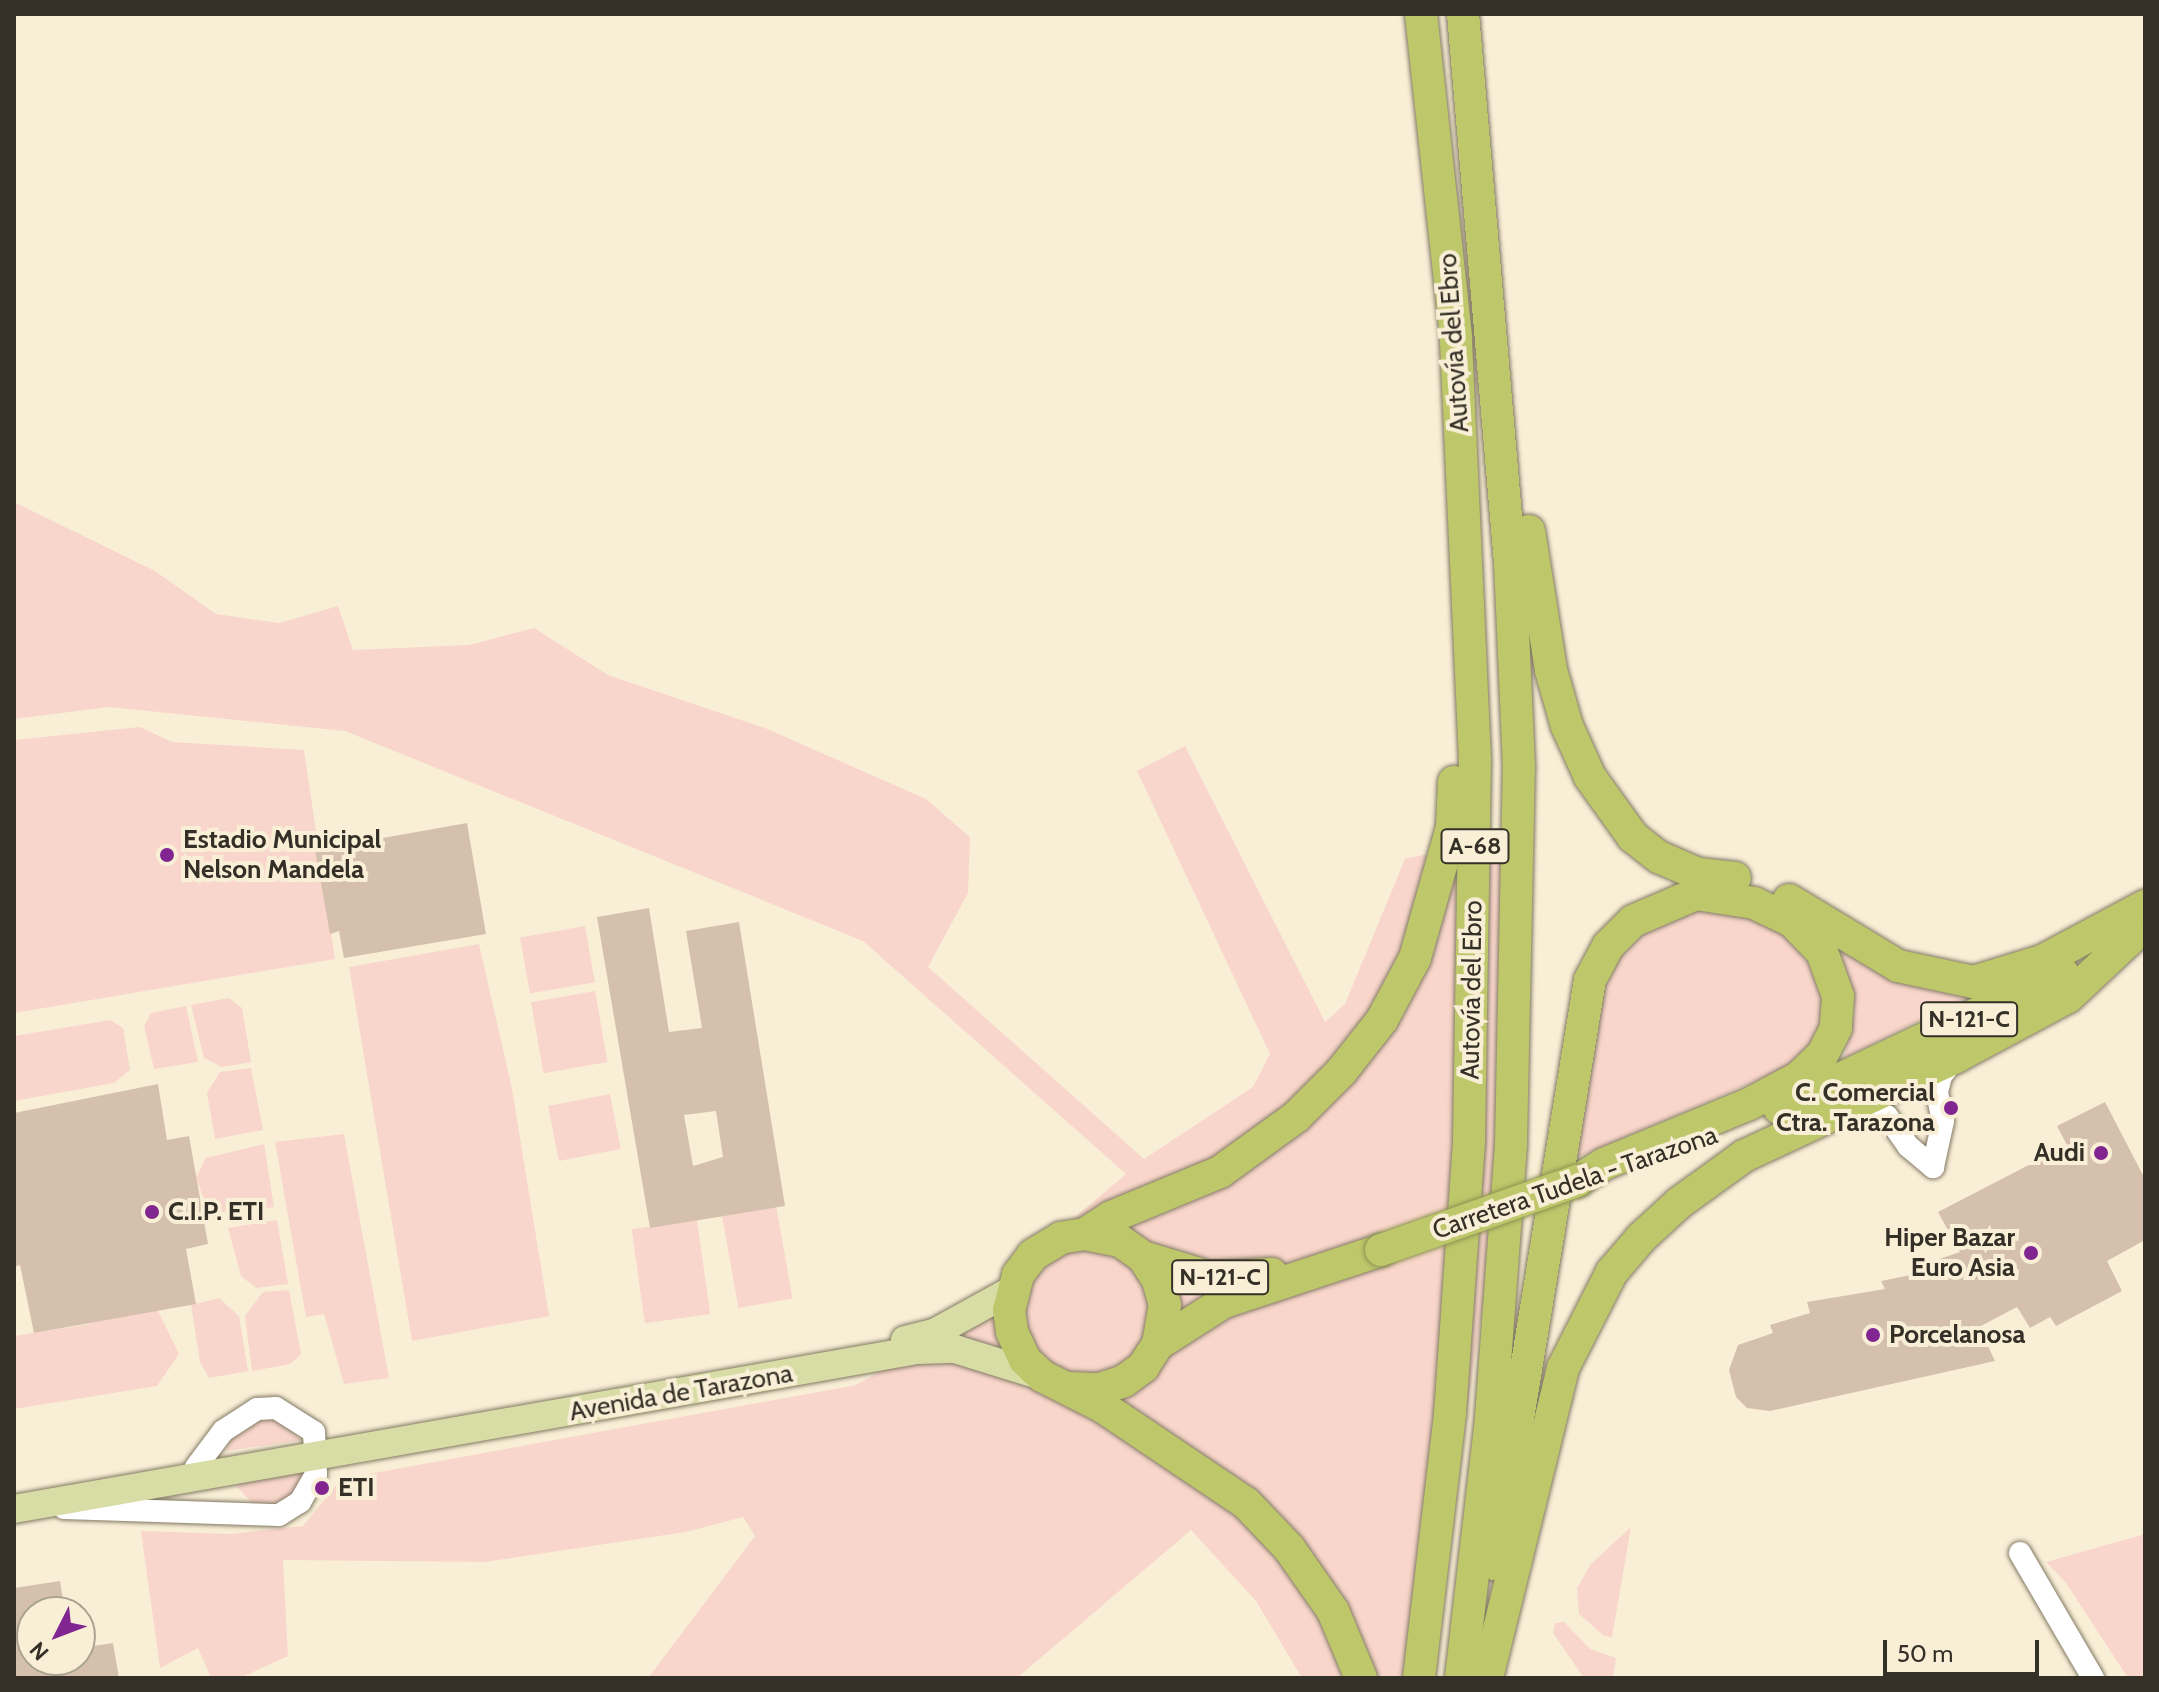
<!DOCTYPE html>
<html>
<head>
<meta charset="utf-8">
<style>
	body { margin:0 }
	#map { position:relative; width:2159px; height:1692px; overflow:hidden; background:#f9efd7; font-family:Cabin,sans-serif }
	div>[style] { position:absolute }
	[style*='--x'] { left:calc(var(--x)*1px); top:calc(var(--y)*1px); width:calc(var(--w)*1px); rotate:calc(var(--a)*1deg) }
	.green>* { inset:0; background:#f9d6cb; transform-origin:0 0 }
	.building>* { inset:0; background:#d5c0ae }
	.roads { filter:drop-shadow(0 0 2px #837a64) drop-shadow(0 0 2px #837a64) }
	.minor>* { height:22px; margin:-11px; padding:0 11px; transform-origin:11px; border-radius:11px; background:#fff }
	.major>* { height:28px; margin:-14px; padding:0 14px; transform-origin:14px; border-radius:14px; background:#d8dda6 }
	.highway>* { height:32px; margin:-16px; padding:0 16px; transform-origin:16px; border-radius:16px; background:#bec76a }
	.bridges { filter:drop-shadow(0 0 2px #8e9253) drop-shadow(0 0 2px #8e9253) }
	.highway-bridge>* { height:32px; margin:-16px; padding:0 16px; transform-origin:16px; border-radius:16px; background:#bec76a }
	.dots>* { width:22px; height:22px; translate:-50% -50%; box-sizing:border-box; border:4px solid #f9efd7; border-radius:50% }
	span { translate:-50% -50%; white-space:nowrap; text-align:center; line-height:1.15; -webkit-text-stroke:8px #f9efd7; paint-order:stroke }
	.shield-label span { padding:2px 6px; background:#f9efd7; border:2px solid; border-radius:6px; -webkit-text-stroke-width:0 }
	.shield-label { font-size:24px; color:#343027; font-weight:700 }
	.street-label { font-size:26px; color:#343027 }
	.poi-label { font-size:26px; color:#343027; font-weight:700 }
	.left { translate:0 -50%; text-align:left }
	.right { translate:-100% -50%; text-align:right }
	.frame { position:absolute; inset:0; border:16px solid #343027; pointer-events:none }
	.north { position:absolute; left:16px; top:1596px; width:80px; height:80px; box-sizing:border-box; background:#f9efd7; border:2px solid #aaa391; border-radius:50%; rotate:228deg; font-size:22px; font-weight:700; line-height:32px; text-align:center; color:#343027 }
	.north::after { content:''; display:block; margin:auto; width:28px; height:36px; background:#812591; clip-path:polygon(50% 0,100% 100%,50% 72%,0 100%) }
	.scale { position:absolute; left:1883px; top:1640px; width:156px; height:36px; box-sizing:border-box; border:4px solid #343027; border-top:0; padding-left:10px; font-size:24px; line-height:28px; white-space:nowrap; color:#343027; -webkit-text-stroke:6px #f9efd7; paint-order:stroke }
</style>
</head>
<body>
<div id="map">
	<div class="green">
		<i style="clip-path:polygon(14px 502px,155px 571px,216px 614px,279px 623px,338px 606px,353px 650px,469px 645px,534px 628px,608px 675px,765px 728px,926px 799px,970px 837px,968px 893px,928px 967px,1144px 1159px,1253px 1087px,1270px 1054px,1137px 771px,1185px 746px,1325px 1022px,1345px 1004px,1405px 859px,1502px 837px,1494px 1233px,1444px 1559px,1435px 1678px,1302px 1678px,1256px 1601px,1191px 1530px,1017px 1678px,648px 1678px,755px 1536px,743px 1517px,686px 1532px,485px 1562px,283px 1560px,288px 1656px,240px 1678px,211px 1678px,198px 1648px,160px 1668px,141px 1531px,230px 1534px,303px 1526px,341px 1479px,856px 1385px,922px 1347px,1126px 1174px,863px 941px,345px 731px,109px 707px,14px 719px)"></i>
		<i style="clip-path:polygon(140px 727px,172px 742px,304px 750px,335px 959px,14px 1013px,14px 740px)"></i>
		<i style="clip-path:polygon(1707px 906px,1762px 918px,1787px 935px,1817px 977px,1826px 1006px,1819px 1041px,1803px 1061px,1574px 1159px,1593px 1012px,1617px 959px,1659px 920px)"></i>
		<i style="left:585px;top:926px;width:57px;height:66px;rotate:80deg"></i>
		<i style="clip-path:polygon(479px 944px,512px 1089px,549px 1316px,412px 1341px,349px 967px)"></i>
		<i style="clip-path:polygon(1841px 951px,1881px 973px,1973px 994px,1844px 1058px,1855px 1011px)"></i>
		<i style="left:595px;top:991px;width:72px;height:65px;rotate:80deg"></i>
		<i style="clip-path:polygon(229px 998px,242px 1008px,251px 1062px,222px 1067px,204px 1058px,191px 1005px)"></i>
		<i style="clip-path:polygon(186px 1006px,198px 1062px,154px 1069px,144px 1026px,151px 1013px)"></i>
		<i style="clip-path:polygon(110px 1020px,123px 1028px,130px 1070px,114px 1083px,14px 1101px,14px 1036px)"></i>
		<i style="clip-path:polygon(251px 1068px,263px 1130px,215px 1139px,207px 1093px,220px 1072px)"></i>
		<i style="left:610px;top:1094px;width:56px;height:63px;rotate:79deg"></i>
		<i style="clip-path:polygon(344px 1134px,389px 1378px,344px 1384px,324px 1314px,306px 1317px,275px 1142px)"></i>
		<i style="clip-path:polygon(264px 1144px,274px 1207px,229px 1214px,207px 1207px,196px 1178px,206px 1158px)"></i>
		<i style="left:776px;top:1205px;width:95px;height:55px;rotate:80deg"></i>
		<i style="clip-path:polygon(277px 1220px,288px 1284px,256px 1288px,241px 1276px,228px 1228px)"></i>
		<i style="left:697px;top:1220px;width:95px;height:66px;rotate:82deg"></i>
		<i style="clip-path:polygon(79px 1259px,158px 1311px,179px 1354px,157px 1386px,14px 1409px,14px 1336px,90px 1324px)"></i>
		<i style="clip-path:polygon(289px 1290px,301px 1354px,290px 1364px,252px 1371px,245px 1316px,263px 1292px)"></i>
		<i style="clip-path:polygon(219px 1298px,239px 1316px,248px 1371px,209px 1378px,200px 1362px,191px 1305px)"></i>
		<i style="clip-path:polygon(260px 1419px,275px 1420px,302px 1440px,226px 1451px,233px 1436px)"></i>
		<i style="clip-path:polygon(300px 1472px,302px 1483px,291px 1502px,256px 1507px,237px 1487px,239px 1482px)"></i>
		<i style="clip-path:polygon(1631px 1527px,1612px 1637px,1604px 1636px,1579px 1614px,1577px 1588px,1591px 1564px)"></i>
		<i style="clip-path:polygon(2145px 1534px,2145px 1678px,2128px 1678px,2066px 1583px,2046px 1562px)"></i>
		<i style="clip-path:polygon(1564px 1622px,1590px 1649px,1616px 1658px,1613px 1678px,1584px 1678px,1553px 1633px,1555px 1623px)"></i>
	</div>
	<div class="building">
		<i style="clip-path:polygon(467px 823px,486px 934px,344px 958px,339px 931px,330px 934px,315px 850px)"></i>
		<i style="clip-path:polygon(evenodd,649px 908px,669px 1032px,702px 1028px,686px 931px,739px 922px,785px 1206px,650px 1228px,597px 917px,649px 908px,716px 1111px,723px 1157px,693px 1166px,684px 1115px,716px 1111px)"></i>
		<i style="clip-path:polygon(158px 1084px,167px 1140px,189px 1136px,200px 1198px,208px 1244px,186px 1249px,196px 1304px,34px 1333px,20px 1265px,14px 1267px,14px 1113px)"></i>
		<i style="clip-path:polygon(2105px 1102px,2145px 1179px,2145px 1240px,2107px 1261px,2122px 1291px,2056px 1326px,2050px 1317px,2030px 1328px,2017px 1307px,1979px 1327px,1995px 1361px,1770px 1411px,1747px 1408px,1736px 1397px,1729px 1370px,1738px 1345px,1773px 1333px,1770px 1325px,1810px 1313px,1807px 1302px,1885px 1289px,1881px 1281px,1921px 1273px,1918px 1266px,1960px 1252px,1938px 1212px,2046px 1156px,2069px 1149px,2057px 1126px)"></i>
		<i style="clip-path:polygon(60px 1581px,65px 1612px,32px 1612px,32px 1660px,80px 1660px,80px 1648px,113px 1643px,119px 1678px,14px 1678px,14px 1588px)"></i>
	</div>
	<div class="roads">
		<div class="minor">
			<i style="--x:1856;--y:1105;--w:33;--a:20"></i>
			<i style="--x:1887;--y:1116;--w:37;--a:55"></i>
			<i style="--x:1908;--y:1146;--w:33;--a:40"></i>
			<i style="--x:1933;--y:1167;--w:47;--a:-77.7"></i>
			<i style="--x:1943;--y:1121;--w:30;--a:-102"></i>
			<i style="--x:1937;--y:1092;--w:16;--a:-76"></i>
			<i style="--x:1941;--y:1076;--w:23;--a:-52"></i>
			<i style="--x:64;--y:1508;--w:215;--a:1.9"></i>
			<i style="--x:279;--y:1515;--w:25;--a:-32"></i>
			<i style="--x:300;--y:1502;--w:32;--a:-60"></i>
			<i style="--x:316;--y:1474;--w:42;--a:-92.7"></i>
			<i style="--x:314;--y:1432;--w:45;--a:-147.7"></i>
			<i style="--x:276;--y:1408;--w:19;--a:177"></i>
			<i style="--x:257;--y:1409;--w:40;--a:147.1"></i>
			<i style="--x:223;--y:1431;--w:45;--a:126.9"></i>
			<i style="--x:2020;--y:1553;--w:145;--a:59.7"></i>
		</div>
		<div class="major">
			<i style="--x:905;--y:1340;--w:32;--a:-14"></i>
			<i style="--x:936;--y:1332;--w:87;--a:-28.9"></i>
			<i style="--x:14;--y:1509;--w:917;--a:-9.99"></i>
			<i style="--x:917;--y:1350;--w:38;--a:-2"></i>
			<i style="--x:955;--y:1349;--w:91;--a:17.2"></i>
		</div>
		<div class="highway">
			<i style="--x:1529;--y:531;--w:141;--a:81"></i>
			<i style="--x:1551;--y:670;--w:58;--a:74.1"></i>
			<i style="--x:1567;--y:726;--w:56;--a:65.7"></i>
			<i style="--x:1590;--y:777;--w:74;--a:54.4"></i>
			<i style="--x:1633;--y:837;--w:33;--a:38"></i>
			<i style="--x:1659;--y:857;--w:43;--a:23.6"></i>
			<i style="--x:1698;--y:874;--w:37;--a:6"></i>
			<i style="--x:1789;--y:900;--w:127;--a:31.2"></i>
			<i style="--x:1898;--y:966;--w:77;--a:12"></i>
			<i style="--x:1973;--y:982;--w:72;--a:-16.9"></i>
			<i style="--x:2042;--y:961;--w:117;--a:-28.1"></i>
			<i style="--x:1779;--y:1108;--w:314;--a:-25.5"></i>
			<i style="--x:1085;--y:1234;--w:31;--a:-33"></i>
			<i style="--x:1111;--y:1217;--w:118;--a:-22.4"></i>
			<i style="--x:1220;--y:1172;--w:94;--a:-35.9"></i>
			<i style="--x:1296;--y:1117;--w:64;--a:-45"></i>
			<i style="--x:1341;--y:1072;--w:66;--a:-51.7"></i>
			<i style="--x:1382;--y:1020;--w:70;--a:-62"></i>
			<i style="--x:1415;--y:958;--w:136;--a:-74.2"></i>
			<i style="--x:1452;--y:827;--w:45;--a:-87.5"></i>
			<i style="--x:1143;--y:1257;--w:69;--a:16.9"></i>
			<i style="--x:1209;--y:1277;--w:63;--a:-2.7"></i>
			<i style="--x:1158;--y:1344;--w:78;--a:-32.5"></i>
			<i style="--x:1224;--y:1302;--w:165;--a:-18.3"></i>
			<i style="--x:1068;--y:1388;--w:32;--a:2"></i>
			<i style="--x:1100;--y:1389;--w:25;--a:-18"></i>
			<i style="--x:1124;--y:1381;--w:24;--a:-36"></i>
			<i style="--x:1143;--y:1367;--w:27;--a:-57"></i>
			<i style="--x:1158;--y:1344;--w:40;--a:-80"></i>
			<i style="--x:1165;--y:1305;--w:26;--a:-106"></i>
			<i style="--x:1158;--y:1280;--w:27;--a:-123"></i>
			<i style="--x:1143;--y:1257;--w:28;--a:-145"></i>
			<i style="--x:1120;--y:1241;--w:36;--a:-169"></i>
			<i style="--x:1085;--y:1234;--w:24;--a:171"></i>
			<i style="--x:1061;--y:1238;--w:33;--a:149"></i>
			<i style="--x:1033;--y:1255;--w:25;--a:127"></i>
			<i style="--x:1018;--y:1275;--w:36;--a:104"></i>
			<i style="--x:1009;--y:1310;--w:22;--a:82"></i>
			<i style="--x:1012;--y:1332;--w:31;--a:65"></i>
			<i style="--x:1025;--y:1360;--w:23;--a:43"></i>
			<i style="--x:1042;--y:1376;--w:68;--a:26.9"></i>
			<i style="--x:1103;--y:1407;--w:172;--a:33.9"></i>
			<i style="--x:1246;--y:1503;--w:62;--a:46.3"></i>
			<i style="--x:1289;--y:1548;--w:77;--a:55.1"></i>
			<i style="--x:1333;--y:1611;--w:73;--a:67.3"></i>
			<i style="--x:1494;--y:1564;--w:592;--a:-80.67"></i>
			<i style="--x:1590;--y:980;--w:38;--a:-62"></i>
			<i style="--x:1608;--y:946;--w:35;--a:-45"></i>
			<i style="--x:1633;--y:921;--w:69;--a:-23.2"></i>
			<i style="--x:1696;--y:894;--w:59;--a:8.8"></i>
			<i style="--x:1754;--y:903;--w:42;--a:25.3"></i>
			<i style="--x:1792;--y:921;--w:43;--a:45.9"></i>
			<i style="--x:1822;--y:952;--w:47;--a:70"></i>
			<i style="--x:1838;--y:996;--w:32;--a:94"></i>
			<i style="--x:1836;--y:1028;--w:30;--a:117"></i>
			<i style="--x:1822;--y:1055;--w:33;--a:136"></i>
			<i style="--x:1798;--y:1078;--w:55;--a:152"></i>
			<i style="--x:1749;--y:1104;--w:157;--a:157.5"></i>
			<i style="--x:1604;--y:1164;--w:32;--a:148"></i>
			<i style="--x:1419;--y:1678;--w:266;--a:-83.3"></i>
			<i style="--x:1450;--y:1414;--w:275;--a:-86"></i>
			<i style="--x:1469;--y:1140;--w:380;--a:-89.1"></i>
			<i style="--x:1475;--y:760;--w:424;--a:-92.6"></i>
			<i style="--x:1456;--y:336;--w:324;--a:-96.2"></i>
			<i style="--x:1461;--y:1678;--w:263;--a:-83.4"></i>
			<i style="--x:1491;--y:1417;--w:275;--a:-85.8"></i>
			<i style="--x:1511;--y:1143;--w:375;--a:-88.8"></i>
			<i style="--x:1519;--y:768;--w:205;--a:-92.5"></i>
			<i style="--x:1510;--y:563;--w:551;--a:-94.89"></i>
			<i style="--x:1487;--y:1678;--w:319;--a:-76.2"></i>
			<i style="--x:1563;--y:1368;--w:108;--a:-63"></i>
			<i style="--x:1612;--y:1272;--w:45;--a:-49.5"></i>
			<i style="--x:1641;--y:1238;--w:52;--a:-42.6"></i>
			<i style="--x:1679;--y:1203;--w:80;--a:-35.9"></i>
			<i style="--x:1744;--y:1156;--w:234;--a:-25"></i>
			<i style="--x:1956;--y:1057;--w:127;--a:-28.2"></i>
			<i style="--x:2068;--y:997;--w:88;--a:-43.2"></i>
		</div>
	</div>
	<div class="bridges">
		<div class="highway-bridge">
			<i style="--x:1381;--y:1250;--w:208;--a:-19.4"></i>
		</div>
	</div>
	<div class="dots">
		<i style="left:167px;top:855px;background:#812591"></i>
		<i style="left:1951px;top:1108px;background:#812591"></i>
		<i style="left:2101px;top:1153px;background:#812591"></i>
		<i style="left:152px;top:1212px;background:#812591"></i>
		<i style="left:2031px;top:1253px;background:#812591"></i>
		<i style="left:1873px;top:1335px;background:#812591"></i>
		<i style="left:322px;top:1488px;background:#812591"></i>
	</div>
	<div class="shield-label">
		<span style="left:1475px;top:846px">A-68</span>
		<span style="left:1969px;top:1019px">N-121-C</span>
		<span style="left:1220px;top:1277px">N-121-C</span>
	</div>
	<div class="street-label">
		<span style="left:1454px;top:343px;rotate:-94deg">Autovía del Ebro</span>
		<span style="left:1472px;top:990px;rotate:-89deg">Autovía del Ebro</span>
		<span style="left:1575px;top:1183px;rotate:-19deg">Carretera Tudela - Tarazona</span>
		<span style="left:681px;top:1393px;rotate:-10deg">Avenida de Tarazona</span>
	</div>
	<div class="poi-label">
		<span class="left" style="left:183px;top:855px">Estadio Municipal<br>Nelson Mandela</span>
		<span class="right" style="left:1935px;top:1108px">C. Comercial<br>Ctra. Tarazona</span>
		<span class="right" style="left:2085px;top:1153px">Audi</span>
		<span class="left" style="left:168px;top:1212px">C.I.P. ETI</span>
		<span class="right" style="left:2015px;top:1253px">Hiper Bazar<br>Euro Asia</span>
		<span class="left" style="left:1889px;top:1335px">Porcelanosa</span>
		<span class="left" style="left:338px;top:1488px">ETI</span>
	</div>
	<div class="frame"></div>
	<div class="north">N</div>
	<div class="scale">50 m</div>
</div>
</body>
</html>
